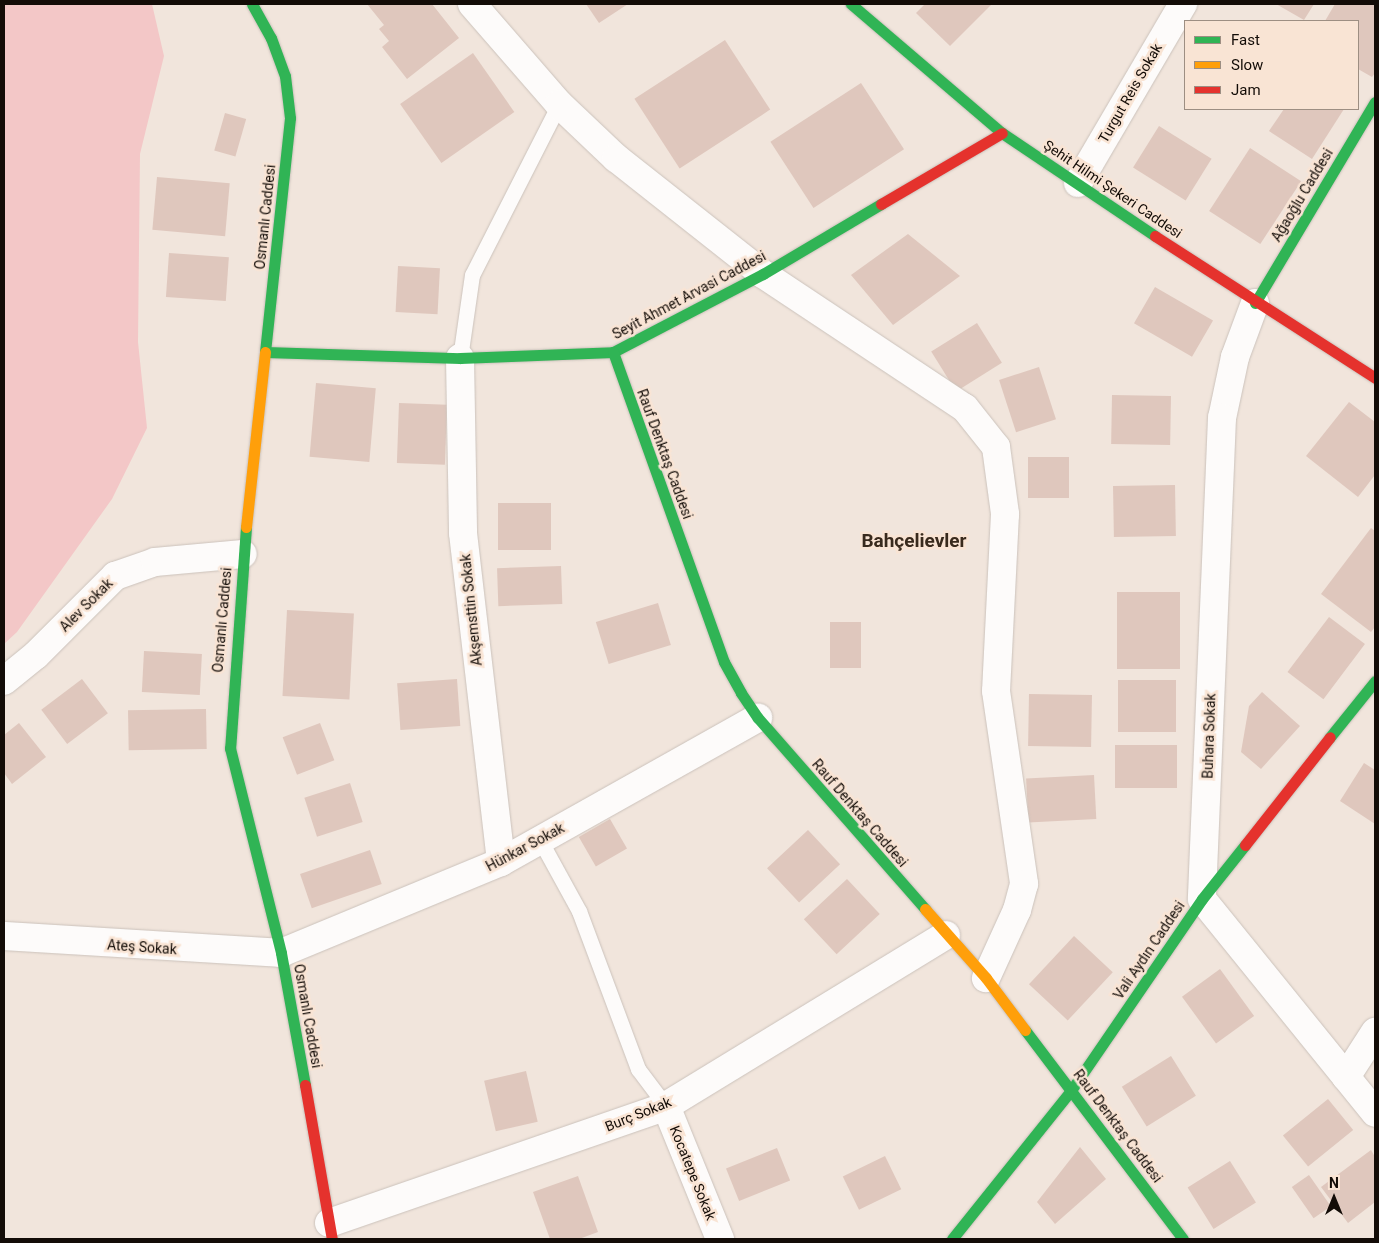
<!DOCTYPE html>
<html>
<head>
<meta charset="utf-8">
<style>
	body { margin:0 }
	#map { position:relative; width:1379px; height:1243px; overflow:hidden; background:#f1e5dc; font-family:Roboto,sans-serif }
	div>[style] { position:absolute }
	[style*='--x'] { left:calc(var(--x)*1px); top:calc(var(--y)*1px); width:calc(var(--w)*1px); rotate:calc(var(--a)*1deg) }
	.green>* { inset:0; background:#f3c7c7 }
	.building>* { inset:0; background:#dfc7bd; transform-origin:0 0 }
	.roads { filter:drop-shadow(0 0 1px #cbc2bb) drop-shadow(0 0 1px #cbc2bb) }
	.lane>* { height:15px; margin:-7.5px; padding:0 7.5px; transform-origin:7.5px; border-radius:7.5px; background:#fdfbfa }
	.street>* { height:28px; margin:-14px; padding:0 14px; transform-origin:14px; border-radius:14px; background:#fdfbfa }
	.fast>* { height:11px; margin:-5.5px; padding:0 5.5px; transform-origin:5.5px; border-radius:5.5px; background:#30b455 }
	.slow>* { height:11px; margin:-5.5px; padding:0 5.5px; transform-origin:5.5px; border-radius:5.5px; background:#ff9f0a }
	.jam>* { height:11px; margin:-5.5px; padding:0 5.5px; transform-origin:5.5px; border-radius:5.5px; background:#e5322d }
	span { translate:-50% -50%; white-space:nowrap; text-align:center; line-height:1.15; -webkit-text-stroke:5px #f9e4d4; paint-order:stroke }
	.street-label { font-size:14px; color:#130c07 }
	.district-label { font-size:19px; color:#392a1d; font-weight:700 }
	.frame { position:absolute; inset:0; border:5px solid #130c07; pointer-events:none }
	.legend { position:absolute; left:1184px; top:20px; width:175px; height:90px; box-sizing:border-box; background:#f9e4d4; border:1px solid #9d8e82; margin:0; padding:6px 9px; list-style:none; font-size:15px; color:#130c07 }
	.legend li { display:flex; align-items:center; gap:10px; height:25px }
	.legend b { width:25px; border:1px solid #9d8e82 }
	.north { position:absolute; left:1309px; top:1173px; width:50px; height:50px; -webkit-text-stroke:4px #f9e4d4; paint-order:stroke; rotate:0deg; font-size:14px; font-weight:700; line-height:20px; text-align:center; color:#130c07 }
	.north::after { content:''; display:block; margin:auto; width:18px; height:22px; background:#130c07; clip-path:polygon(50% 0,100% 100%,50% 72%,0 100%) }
</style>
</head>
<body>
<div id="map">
	<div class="green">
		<i style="clip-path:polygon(4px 4px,152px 4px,164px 56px,140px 154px,138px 342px,147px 428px,112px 499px,17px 632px,4px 644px)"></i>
	</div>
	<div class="building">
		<i style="clip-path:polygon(367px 4px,432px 4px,459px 38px,407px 79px,382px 47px,389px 41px,379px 29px,384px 25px)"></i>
		<i style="clip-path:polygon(586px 4px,628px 4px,599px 23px)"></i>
		<i style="clip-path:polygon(925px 4px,992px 4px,950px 46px,916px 13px)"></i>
		<i style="clip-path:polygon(1276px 4px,1314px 4px,1304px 20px)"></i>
		<i style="clip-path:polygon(1335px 4px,1375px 4px,1375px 73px,1372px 77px,1358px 69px,1358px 21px,1325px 21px)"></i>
		<i style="left:725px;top:40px;width:83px;height:108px;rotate:57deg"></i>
		<i style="left:473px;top:53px;width:72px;height:89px;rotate:55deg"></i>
		<i style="left:861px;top:83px;width:79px;height:108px;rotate:57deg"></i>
		<i style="clip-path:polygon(1284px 109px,1344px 109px,1312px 159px,1269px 131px)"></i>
		<i style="left:225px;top:113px;width:22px;height:39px;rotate:16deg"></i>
		<i style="left:1159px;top:126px;width:62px;height:49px;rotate:32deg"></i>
		<i style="left:1250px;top:148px;width:61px;height:75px;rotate:33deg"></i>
		<i style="left:157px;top:177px;width:73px;height:53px;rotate:5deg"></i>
		<i style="clip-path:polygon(908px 234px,960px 276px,893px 325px,851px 275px)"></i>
		<i style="left:169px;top:253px;width:60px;height:44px;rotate:4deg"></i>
		<i style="left:398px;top:266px;width:42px;height:46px;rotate:3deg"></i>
		<i style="left:1155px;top:287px;width:67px;height:42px;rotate:30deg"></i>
		<i style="left:977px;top:323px;width:47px;height:54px;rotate:58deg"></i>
		<i style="left:1039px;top:367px;width:55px;height:42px;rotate:72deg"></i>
		<i style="left:316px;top:383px;width:60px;height:74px;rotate:5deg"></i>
		<i style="left:1112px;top:395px;width:59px;height:49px;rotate:1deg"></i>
		<i style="clip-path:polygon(1349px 402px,1375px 422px,1375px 475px,1358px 497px,1306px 456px)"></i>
		<i style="left:399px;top:403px;width:48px;height:60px;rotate:2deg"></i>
		<i style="left:1028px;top:457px;width:41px;height:41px"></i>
		<i style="left:1175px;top:485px;width:51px;height:62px;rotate:89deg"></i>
		<i style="left:551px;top:503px;width:47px;height:53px;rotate:90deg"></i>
		<i style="clip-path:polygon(1371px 528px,1375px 531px,1375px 627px,1371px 632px,1321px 594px)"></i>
		<i style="left:561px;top:566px;width:38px;height:64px;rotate:88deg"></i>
		<i style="left:1117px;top:592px;width:63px;height:77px"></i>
		<i style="left:658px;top:603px;width:44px;height:65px;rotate:73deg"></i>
		<i style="left:287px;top:610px;width:67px;height:86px;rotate:3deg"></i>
		<i style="left:1329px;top:617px;width:45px;height:69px;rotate:37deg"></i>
		<i style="left:830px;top:622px;width:31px;height:46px"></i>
		<i style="left:144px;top:651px;width:58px;height:41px;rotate:3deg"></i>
		<i style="left:82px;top:679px;width:43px;height:51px;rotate:53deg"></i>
		<i style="left:457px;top:679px;width:47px;height:60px;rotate:86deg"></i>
		<i style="left:1118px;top:680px;width:58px;height:52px"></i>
		<i style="clip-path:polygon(1262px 692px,1300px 726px,1261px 769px,1241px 752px,1249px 706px)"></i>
		<i style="left:1029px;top:694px;width:63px;height:52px;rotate:1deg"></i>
		<i style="left:206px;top:709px;width:40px;height:78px;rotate:89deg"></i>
		<i style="clip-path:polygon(19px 723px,46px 757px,12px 784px,4px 773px,4px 735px)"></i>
		<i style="left:320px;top:723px;width:40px;height:40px;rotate:69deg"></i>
		<i style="left:1115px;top:745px;width:62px;height:43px"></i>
		<i style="clip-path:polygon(1364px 763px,1375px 770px,1375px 824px,1340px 801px)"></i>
		<i style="left:1094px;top:775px;width:44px;height:68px;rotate:87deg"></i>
		<i style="left:350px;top:783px;width:41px;height:48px;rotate:72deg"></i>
		<i style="left:610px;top:819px;width:34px;height:36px;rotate:60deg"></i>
		<i style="left:808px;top:830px;width:47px;height:56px;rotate:47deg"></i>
		<i style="left:370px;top:850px;width:36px;height:74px;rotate:71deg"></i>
		<i style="left:847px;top:879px;width:48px;height:59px;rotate:47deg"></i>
		<i style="left:1074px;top:936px;width:53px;height:66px;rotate:43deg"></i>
		<i style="left:1220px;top:969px;width:58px;height:47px;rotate:54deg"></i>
		<i style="left:1171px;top:1056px;width:47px;height:58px;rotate:58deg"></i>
		<i style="left:526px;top:1071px;width:52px;height:43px;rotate:77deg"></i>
		<i style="left:1328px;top:1099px;width:40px;height:58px;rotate:51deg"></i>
		<i style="clip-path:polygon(1080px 1147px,1106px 1179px,1055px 1224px,1037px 1202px)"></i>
		<i style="left:777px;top:1148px;width:35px;height:55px;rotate:68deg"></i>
		<i style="clip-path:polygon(1371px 1150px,1375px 1157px,1375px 1202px,1348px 1223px,1321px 1187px)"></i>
		<i style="left:885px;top:1156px;width:37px;height:47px;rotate:64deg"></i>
		<i style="left:1230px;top:1161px;width:49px;height:50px;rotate:58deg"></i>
		<i style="left:1309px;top:1175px;width:38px;height:21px;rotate:55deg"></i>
		<i style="clip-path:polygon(578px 1176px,598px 1232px,579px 1239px,550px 1239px,533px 1192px)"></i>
	</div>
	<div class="roads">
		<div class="lane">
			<i style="--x:460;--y:358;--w:84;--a:-81.8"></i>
			<i style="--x:472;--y:275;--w:192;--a:-63"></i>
			<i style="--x:540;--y:840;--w:81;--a:61.2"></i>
			<i style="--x:579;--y:911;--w:169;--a:69.5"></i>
			<i style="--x:638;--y:1069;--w:46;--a:52.9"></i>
		</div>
		<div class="street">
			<i style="--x:472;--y:4;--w:133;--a:49"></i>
			<i style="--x:559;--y:104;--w:79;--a:43.5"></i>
			<i style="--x:616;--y:158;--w:187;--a:38.3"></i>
			<i style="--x:763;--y:274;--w:242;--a:33.6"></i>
			<i style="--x:965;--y:408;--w:50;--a:51.5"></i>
			<i style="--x:996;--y:447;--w:68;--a:82.3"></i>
			<i style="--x:1005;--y:514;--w:177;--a:92.9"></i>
			<i style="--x:996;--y:691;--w:195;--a:81.7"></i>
			<i style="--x:1024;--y:884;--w:27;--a:105"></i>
			<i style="--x:1017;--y:910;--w:75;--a:114.5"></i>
			<i style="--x:1078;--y:183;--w:208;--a:-59.6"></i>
			<i style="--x:1255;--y:303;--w:58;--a:110.3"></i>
			<i style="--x:1235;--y:357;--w:62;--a:102"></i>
			<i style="--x:1222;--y:418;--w:481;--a:92.4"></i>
			<i style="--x:1202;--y:899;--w:275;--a:51"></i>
			<i style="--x:460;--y:358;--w:175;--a:89"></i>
			<i style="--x:463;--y:533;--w:331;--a:83.4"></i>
			<i style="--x:4;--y:681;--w:41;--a:-39.1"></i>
			<i style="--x:36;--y:655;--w:112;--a:-45"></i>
			<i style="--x:115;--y:576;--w:42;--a:-19.3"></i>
			<i style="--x:155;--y:562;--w:88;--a:-5.2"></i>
			<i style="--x:4;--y:936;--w:278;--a:3.5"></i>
			<i style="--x:281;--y:953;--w:238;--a:-22.5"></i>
			<i style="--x:501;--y:862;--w:295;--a:-29.3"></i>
			<i style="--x:1346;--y:1077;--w:54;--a:-57.2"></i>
			<i style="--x:666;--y:1106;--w:144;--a:67.9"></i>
			<i style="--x:329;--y:1223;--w:357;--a:-19.1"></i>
			<i style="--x:666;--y:1106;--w:328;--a:-31.4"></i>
		</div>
		<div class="fast">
			<i style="--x:252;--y:4;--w:39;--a:61"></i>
			<i style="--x:271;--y:38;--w:40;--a:69.8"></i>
			<i style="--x:285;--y:76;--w:42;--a:83.2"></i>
			<i style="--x:290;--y:118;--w:235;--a:96.1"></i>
			<i style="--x:851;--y:4;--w:199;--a:40.5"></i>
			<i style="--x:1002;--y:133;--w:184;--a:33.9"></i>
			<i style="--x:1255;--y:303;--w:234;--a:-59.2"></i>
			<i style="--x:265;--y:352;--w:195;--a:1.8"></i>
			<i style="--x:460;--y:358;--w:153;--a:-2.2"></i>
			<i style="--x:613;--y:352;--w:169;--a:-27.5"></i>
			<i style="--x:763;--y:274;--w:137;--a:-30.7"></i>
			<i style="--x:613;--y:352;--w:329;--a:70.3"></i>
			<i style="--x:724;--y:662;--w:35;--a:61"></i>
			<i style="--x:741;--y:693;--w:30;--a:56"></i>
			<i style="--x:758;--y:718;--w:254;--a:48.8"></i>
			<i style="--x:246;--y:527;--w:222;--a:94.1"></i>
			<i style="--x:230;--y:748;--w:211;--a:76"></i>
			<i style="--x:281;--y:953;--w:134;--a:79.7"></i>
			<i style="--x:1330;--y:737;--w:72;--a:-51.2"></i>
			<i style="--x:1025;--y:1030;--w:262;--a:52.9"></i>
			<i style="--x:952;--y:1239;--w:192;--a:-51.3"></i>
			<i style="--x:1072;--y:1089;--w:230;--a:-55.6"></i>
			<i style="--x:1202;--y:899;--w:69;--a:-51.5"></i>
		</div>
		<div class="slow">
			<i style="--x:246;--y:527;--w:176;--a:-83.8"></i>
			<i style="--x:925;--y:909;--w:92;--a:48.5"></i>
			<i style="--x:986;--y:978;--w:65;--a:53.1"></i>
		</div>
		<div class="jam">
			<i style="--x:881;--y:204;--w:140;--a:-30.4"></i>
			<i style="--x:1155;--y:236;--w:262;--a:32.8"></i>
			<i style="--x:1245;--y:845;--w:137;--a:-51.8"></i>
			<i style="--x:305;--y:1085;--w:156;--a:80.1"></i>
		</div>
	</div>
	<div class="street-label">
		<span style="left:1130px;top:93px;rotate:-60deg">Turgut Reis Sokak</span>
		<span style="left:1113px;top:189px;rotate:34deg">Şehit Hilmi Şekeri Caddesi</span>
		<span style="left:1302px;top:195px;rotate:-59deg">Ağaoğlu Caddesi</span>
		<span style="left:265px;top:217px;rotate:-84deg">Osmanlı Caddesi</span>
		<span style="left:689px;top:295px;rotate:-28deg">Seyit Ahmet Arvasi Caddesi</span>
		<span style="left:665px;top:454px;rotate:70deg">Rauf Denktaş Caddesi</span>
		<span style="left:86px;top:605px;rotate:-45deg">Alev Sokak</span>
		<span style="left:471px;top:610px;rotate:-96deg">Akşemsttin Sokak</span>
		<span style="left:222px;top:620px;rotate:-85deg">Osmanlı Caddesi</span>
		<span style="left:1209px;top:736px;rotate:-88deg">Buhara Sokak</span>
		<span style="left:860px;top:813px;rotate:49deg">Rauf Denktaş Caddesi</span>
		<span style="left:525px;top:847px;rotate:-28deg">Hünkar Sokak</span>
		<span style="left:142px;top:947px;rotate:4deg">Ateş Sokak</span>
		<span style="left:1149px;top:950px;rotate:-56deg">Vali Aydın Caddesi</span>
		<span style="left:308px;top:1016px;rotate:80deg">Osmanlı Caddesi</span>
		<span style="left:638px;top:1114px;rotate:-22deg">Burç Sokak</span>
		<span style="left:1118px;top:1126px;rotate:53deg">Rauf Denktaş Caddesi</span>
		<span style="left:693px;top:1173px;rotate:68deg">Kocatepe Sokak</span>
	</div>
	<div class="district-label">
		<span style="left:914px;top:541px">Bahçelievler</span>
	</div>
	<div class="frame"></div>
	<ul class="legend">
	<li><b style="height:6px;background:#30b455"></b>Fast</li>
	<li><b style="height:6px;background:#ff9f0a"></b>Slow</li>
	<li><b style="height:6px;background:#e5322d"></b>Jam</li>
	</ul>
	<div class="north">N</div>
</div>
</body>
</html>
